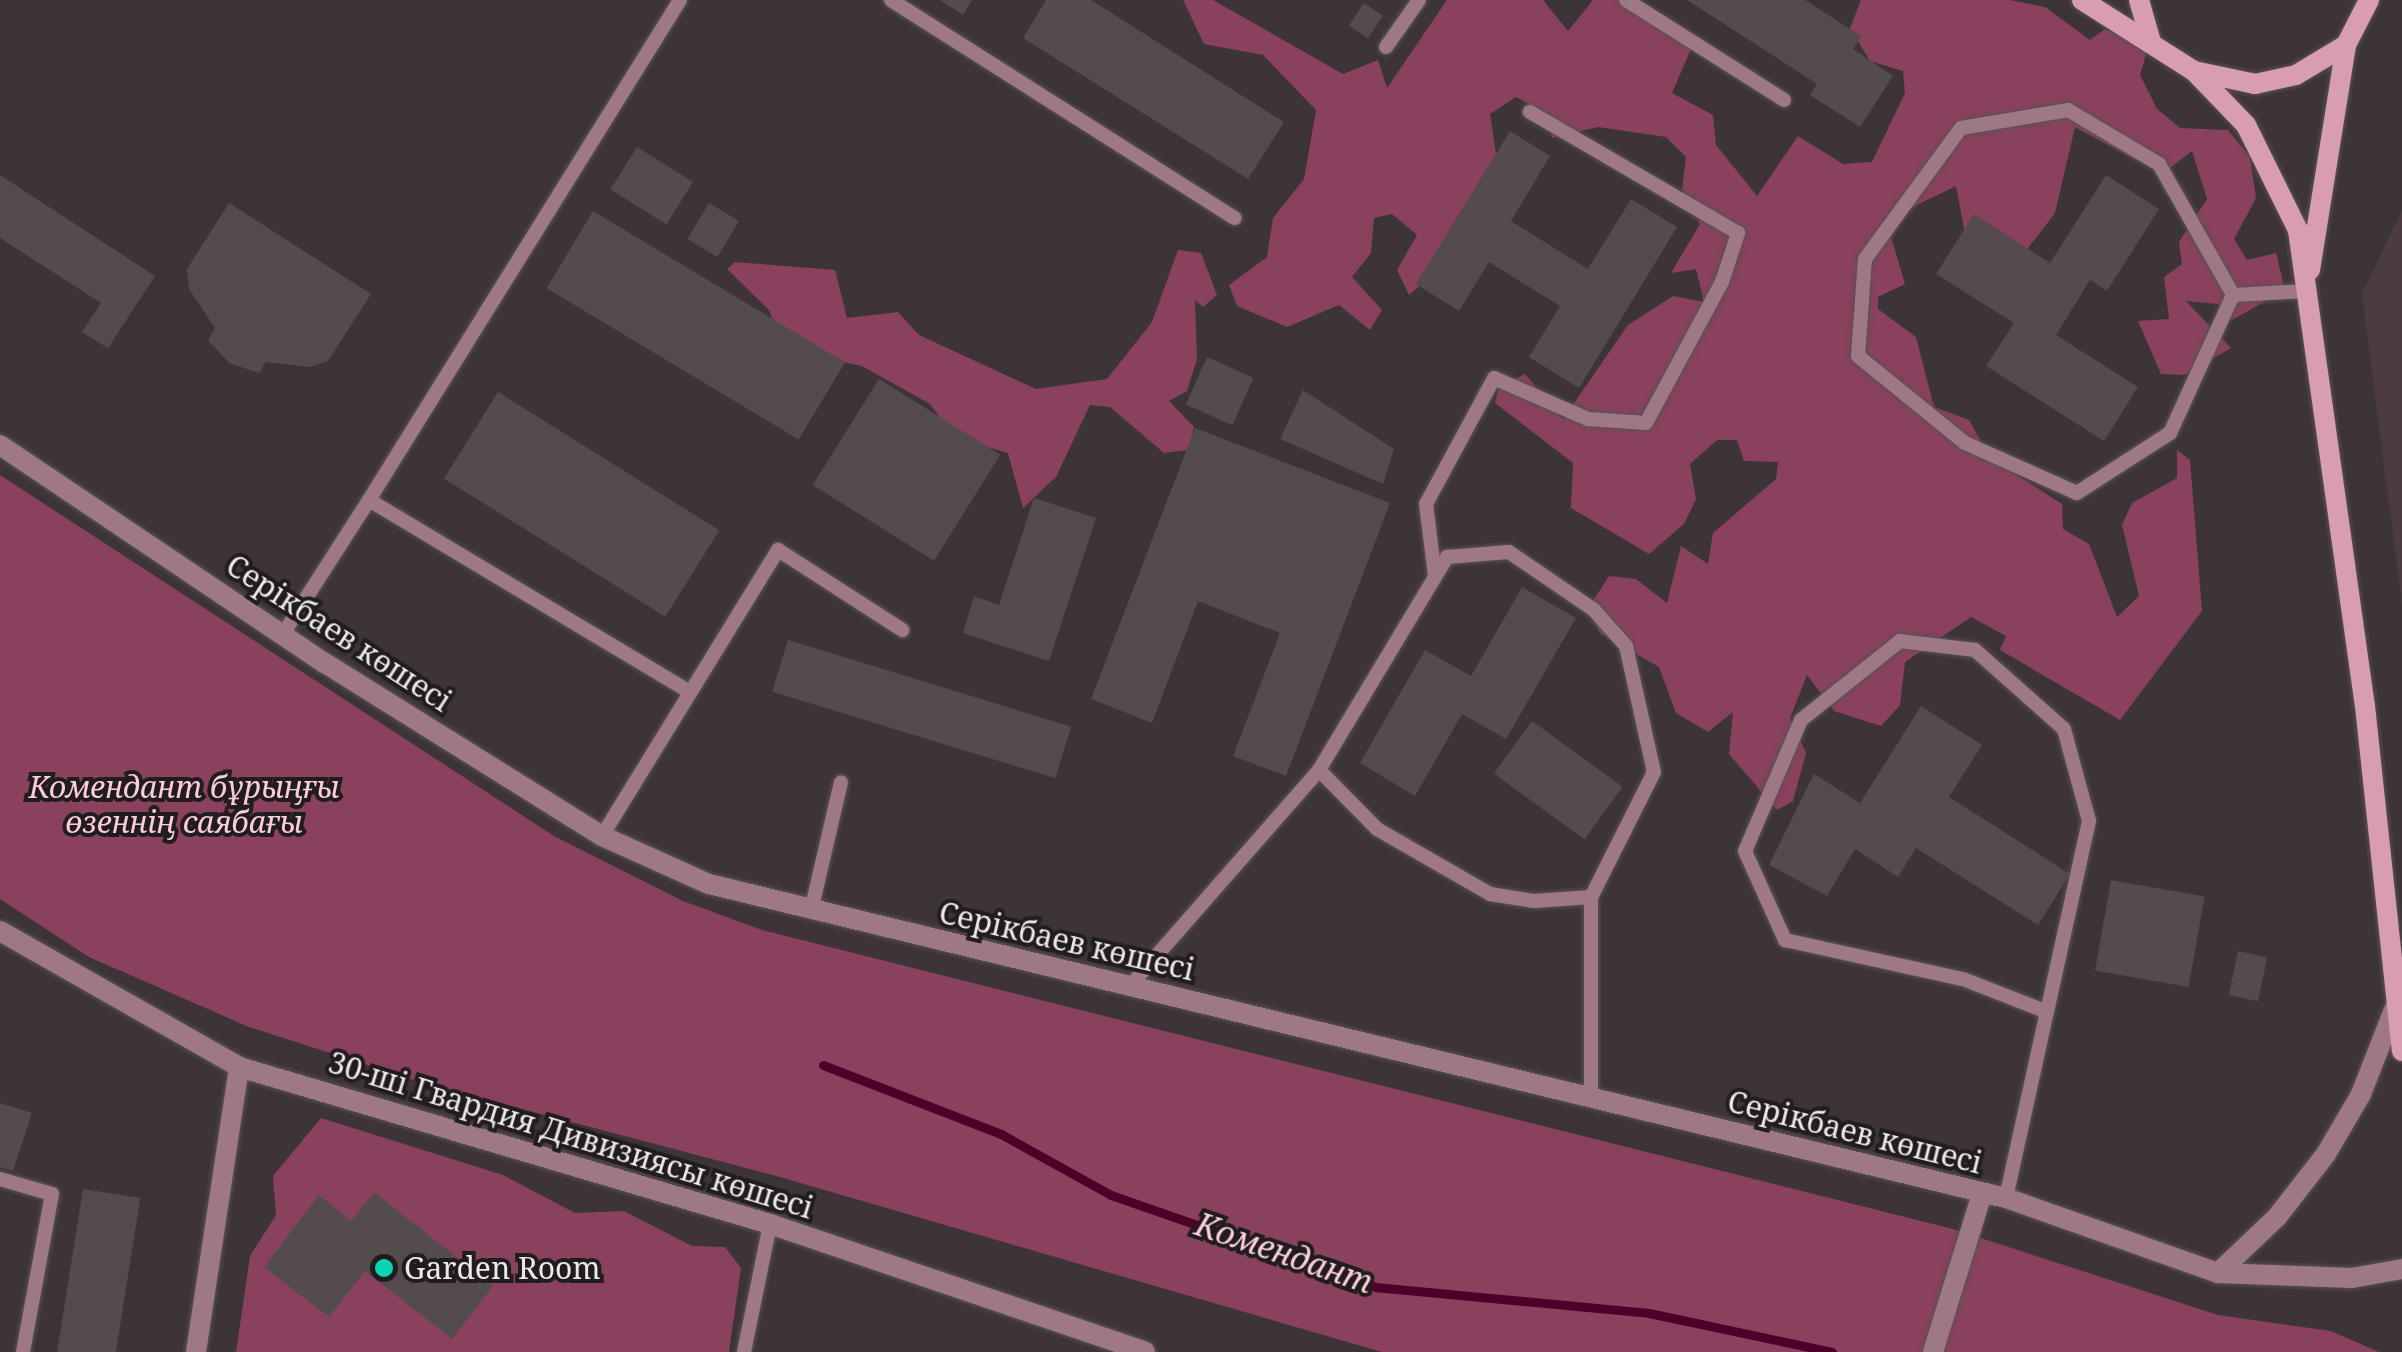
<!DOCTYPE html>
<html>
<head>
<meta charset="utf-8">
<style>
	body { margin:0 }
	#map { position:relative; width:2402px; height:1352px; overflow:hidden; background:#3d3437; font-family:"Noto Serif",serif }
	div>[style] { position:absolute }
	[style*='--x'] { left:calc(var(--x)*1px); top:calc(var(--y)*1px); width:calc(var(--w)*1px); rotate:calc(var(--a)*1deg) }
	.built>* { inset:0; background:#4c3c42 }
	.green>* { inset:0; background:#8a415e }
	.stream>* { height:9px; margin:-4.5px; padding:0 4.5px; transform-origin:4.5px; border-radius:4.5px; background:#4d0028 }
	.building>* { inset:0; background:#544b4d; transform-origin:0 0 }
	.roads { filter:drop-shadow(0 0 2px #595153) drop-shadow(0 0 2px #595153) }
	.service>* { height:14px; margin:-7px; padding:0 7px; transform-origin:7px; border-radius:7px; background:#9e7985 }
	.pedestrian>* { height:20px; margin:-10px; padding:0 10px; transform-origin:10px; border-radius:10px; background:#9e7985 }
	.tertiary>* { height:20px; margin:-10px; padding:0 10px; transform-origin:10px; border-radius:10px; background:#9e7985 }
	.secondary>* { height:20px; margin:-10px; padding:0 10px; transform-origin:10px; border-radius:10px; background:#d99db1 }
	.dots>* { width:28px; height:28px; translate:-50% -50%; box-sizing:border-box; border:5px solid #211d1e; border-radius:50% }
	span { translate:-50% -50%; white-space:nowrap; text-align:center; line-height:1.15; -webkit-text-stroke:8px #211d1e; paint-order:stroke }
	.street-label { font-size:30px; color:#eee8e9 }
	.park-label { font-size:30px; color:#fbccdb; font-style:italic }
	.poi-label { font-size:30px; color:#eee8e9 }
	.left { translate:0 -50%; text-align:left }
	.water-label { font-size:32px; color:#fdcedd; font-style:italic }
</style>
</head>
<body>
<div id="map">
	<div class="built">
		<i style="clip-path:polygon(2402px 210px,2402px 605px,2362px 294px)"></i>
	</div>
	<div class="green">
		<i style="clip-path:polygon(1183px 0,1213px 0,1343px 74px,1378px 60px,1387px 88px,1447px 0,1543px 0,1568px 31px,1593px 0,1620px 0,1692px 47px,1672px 93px,1713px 115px,1716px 145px,1757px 196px,1798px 136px,1843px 164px,1872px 162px,1905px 93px,1903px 71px,1870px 61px,1850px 28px,1861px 0,2010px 0,2045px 7px,2090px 40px,2105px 29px,2148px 48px,2140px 75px,2157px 109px,2180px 128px,2228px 130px,2250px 157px,2256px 198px,2234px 239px,2247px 260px,2276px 253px,2285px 290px,2232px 320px,2218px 304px,2186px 301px,2231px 348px,2184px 375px,2161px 374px,2138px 321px,2169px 319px,2164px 277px,2182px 264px,2179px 242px,2207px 199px,2192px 151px,2162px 174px,2075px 127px,2055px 213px,2022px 256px,1966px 239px,1956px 186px,1886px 220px,1905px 284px,1878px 297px,1878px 309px,1916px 337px,1934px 407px,1969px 420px,1989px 457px,2062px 504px,2063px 529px,2089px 544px,2117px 617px,2139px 596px,2122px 525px,2132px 503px,2177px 478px,2177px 450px,2190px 460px,2202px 611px,2120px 720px,2000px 650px,2006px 636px,1971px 617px,1905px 662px,1900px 705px,1881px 726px,1834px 711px,1807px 675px,1790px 718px,1806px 753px,1793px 801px,1777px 810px,1729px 754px,1733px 712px,1708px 732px,1676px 713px,1659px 667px,1601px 634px,1587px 610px,1609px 576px,1636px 579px,1667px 603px,1681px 546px,1708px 564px,1713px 533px,1776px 479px,1778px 462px,1744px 461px,1737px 440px,1717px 440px,1690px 464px,1696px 499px,1684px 524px,1649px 554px,1571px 508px,1573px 463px,1495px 403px,1499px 387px,1525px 374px,1563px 419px,1628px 325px,1673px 296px,1704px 302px,1696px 269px,1671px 273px,1700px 224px,1682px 189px,1686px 157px,1666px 137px,1598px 127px,1552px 138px,1545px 112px,1516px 97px,1490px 114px,1498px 167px,1450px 260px,1409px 295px,1397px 270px,1417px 235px,1392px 214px,1374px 218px,1371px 253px,1352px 277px,1382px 310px,1370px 330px,1339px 305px,1287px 327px,1237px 306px,1229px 285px,1267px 257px,1273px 218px,1304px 179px,1316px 110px,1263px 55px,1204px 44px)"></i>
		<i style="clip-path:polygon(1178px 250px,1201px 253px,1217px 295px,1203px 307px,1195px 300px,1197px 359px,1187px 391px,1169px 401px,1194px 427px,1188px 450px,1164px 453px,1110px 407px,1090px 405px,1056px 477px,1023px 508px,1008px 453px,955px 437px,930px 404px,862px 366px,784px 349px,769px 310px,727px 269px,735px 262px,835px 270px,847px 318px,898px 312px,919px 335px,1036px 389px,1107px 379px,1152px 322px)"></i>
		<i style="clip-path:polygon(0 475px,554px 836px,683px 901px,762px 930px,1953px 1229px,2218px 1315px,2331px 1331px,2379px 1352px,1382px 1352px,780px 1177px,420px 1082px,249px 1027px,89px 957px,0 899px)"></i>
		<i style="clip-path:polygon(321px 1118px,503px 1175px,575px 1213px,624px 1211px,692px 1246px,725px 1247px,741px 1268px,729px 1352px,236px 1352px,250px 1256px,276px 1215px,273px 1176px)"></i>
	</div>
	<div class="stream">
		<i style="--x:823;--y:1065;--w:191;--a:21.2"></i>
		<i style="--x:1001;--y:1134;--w:126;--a:29"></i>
		<i style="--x:1111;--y:1195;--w:280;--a:19.2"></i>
		<i style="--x:1375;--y:1287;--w:275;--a:5.4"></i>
		<i style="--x:1649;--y:1313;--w:187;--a:12"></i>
	</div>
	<div class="building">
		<i style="clip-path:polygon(940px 0,972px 0,963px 15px)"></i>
		<i style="clip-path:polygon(1046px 0,1091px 0,1284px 122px,1248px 179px,1023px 38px)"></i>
		<i style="clip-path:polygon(1687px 0,1805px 0,1861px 36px,1853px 49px,1893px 76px,1860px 127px,1810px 95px,1817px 84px)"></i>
		<i style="left:1364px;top:3px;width:23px;height:27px;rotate:34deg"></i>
		<i style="clip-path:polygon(1510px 131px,1550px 156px,1511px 221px,1588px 269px,1631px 199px,1677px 227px,1579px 388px,1529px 357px,1560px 306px,1489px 262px,1459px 311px,1416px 284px)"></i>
		<i style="left:637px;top:147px;width:66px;height:50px;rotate:32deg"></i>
		<i style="clip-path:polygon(0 175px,155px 276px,108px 348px,82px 332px,101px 303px,0 238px)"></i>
		<i style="clip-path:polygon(2106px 175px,2159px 209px,2107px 291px,2090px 280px,2056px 335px,2138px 387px,2104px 441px,1986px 366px,2014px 323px,1936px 274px,1974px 214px,2050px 263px)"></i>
		<i style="clip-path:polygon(229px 203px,371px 294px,328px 361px,310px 367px,266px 362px,259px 373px,229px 363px,208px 340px,215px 328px,189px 289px,187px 269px)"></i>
		<i style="left:709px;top:203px;width:35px;height:42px;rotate:31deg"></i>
		<i style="left:593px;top:211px;width:294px;height:90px;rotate:31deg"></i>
		<i style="left:1207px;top:357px;width:51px;height:52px;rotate:24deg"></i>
		<i style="left:879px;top:379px;width:143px;height:125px;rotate:32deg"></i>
		<i style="clip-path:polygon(1303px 390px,1394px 449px,1383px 484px,1280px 439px)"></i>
		<i style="left:498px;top:392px;width:261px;height:102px;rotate:32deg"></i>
		<i style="clip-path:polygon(1195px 428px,1390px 503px,1286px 776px,1233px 756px,1280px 633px,1198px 601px,1152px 723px,1091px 699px)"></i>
		<i style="clip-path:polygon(1034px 498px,1096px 518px,1049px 661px,963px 633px,974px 596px,999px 605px)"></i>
		<i style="clip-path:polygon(1522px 587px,1576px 618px,1506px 739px,1462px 714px,1415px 796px,1360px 763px,1425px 650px,1471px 676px)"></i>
		<i style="left:788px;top:640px;width:296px;height:54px;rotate:17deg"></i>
		<i style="clip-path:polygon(1921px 706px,1982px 745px,1949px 797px,2070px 874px,2038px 925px,1916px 848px,1898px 877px,1855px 849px,1827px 896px,1769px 865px,1814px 774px,1860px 803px)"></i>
		<i style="left:1532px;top:721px;width:112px;height:65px;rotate:36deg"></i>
		<i style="left:2111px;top:880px;width:95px;height:92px;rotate:10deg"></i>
		<i style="left:2238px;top:951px;width:30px;height:45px;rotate:12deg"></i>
		<i style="clip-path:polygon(0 1103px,32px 1113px,13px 1171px,0 1167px)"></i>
		<i style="left:83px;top:1189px;width:58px;height:165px;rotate:9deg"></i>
		<i style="clip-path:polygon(374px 1192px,493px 1286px,452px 1339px,365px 1271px,329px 1317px,264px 1267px,319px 1195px,351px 1221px)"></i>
	</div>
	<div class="roads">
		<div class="service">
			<i style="--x:680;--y:0;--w:589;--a:121.88"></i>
			<i style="--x:369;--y:500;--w:372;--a:30.9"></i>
			<i style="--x:891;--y:0;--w:407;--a:32.4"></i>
			<i style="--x:1626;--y:0;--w:187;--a:32.3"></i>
			<i style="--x:1386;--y:47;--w:57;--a:-54.9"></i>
			<i style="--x:2233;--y:295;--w:152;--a:114.5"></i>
			<i style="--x:2170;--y:433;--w:111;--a:147.2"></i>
			<i style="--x:2077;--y:493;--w:123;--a:-155.9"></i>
			<i style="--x:1965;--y:443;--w:138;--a:-140.9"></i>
			<i style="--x:1858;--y:356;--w:97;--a:-85.9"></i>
			<i style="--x:1865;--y:259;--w:162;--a:-53.8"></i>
			<i style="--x:1961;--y:128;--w:109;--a:-9.5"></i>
			<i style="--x:2068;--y:110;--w:106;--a:30.7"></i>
			<i style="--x:2159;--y:164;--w:150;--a:60.5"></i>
			<i style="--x:2233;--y:295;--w:73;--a:-3.1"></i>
			<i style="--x:1435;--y:576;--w:73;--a:-97.1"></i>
			<i style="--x:1426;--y:504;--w:143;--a:-61.6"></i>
			<i style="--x:1494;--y:378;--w:103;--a:23.6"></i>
			<i style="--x:1588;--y:419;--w:58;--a:3.9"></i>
			<i style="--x:1646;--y:423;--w:160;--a:-61.7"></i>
			<i style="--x:1722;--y:282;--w:52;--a:-71.9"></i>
			<i style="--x:1738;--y:233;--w:241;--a:-149.8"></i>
			<i style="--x:283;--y:634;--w:159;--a:-57.3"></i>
			<i style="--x:1319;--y:770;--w:249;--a:-59"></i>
			<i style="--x:1447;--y:557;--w:62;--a:-4.6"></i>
			<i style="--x:1509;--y:552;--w:103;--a:34.3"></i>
			<i style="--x:1594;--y:610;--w:48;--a:48.4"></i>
			<i style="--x:1626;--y:646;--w:129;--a:77.5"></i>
			<i style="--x:1654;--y:772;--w:140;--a:116.7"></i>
			<i style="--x:1591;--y:897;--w:198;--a:90"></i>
			<i style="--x:602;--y:836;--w:336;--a:-58.4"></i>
			<i style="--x:778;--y:550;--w:148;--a:32.8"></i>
			<i style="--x:811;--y:911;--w:132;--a:-76.9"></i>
			<i style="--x:1130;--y:986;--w:287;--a:-48.8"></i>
			<i style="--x:1319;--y:770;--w:83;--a:45.5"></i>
			<i style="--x:1377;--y:829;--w:130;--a:29.9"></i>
			<i style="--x:1490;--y:894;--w:45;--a:9"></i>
			<i style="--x:1534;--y:901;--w:57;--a:-4"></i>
			<i style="--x:0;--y:1179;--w:54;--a:16.1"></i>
			<i style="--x:52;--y:1194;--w:161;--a:100.4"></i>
			<i style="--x:2006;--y:1198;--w:190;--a:-77.6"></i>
			<i style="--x:2047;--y:1012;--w:196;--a:-77.6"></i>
			<i style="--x:2089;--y:821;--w:95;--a:-105.2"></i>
			<i style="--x:2064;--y:729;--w:119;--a:-138.4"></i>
			<i style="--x:1975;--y:650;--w:76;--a:-173.2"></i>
			<i style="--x:1900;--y:641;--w:127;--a:141.4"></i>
			<i style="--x:1801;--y:720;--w:142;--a:113.1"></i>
			<i style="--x:1745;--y:851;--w:98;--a:65.8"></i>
			<i style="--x:1785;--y:940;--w:182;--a:12.4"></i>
			<i style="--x:1963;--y:979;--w:90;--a:21.4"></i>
			<i style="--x:744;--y:1352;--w:131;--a:-78.5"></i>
		</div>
		<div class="pedestrian">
			<i style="--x:1933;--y:1352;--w:165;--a:-72.8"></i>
		</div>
		<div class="tertiary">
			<i style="--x:0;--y:445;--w:391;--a:33.9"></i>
			<i style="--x:325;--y:663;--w:327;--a:32"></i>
			<i style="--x:602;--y:836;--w:117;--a:24.2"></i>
			<i style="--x:709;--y:884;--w:1334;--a:13.61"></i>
			<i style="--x:2006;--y:1198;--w:225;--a:19.5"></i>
			<i style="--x:2218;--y:1273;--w:134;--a:2.1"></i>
			<i style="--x:2352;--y:1278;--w:51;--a:-10.2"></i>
			<i style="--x:0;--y:931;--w:275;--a:29.6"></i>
			<i style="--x:239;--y:1067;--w:554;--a:16.47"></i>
			<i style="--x:770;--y:1224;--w:396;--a:18.8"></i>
			<i style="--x:2218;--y:1273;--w:81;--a:-43.5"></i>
			<i style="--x:2277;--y:1217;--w:80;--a:-52.1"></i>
			<i style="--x:2326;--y:1154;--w:69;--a:-59.7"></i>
			<i style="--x:2361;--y:1094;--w:90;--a:-68.6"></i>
			<i style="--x:196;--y:1352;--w:288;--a:-81.4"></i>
		</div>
		<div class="secondary">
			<i style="--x:2082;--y:0;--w:133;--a:32.4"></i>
			<i style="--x:2194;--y:71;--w:75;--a:46.1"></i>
			<i style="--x:2246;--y:125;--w:117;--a:63.7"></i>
			<i style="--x:2298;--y:230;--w:481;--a:82"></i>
			<i style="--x:2365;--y:706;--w:347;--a:83.9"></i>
			<i style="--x:2139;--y:0;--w:44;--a:74.1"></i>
			<i style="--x:2194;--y:71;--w:62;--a:12"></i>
			<i style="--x:2255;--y:84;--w:42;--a:-12.4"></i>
			<i style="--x:2296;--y:75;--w:58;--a:-31"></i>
			<i style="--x:2310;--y:270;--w:228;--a:-80.9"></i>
			<i style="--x:2346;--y:45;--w:51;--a:-62.9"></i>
		</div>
	</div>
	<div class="dots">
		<i style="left:384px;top:1268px;background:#08d5b5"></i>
	</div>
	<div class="street-label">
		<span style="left:339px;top:633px;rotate:33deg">Серікбаев көшесі</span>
		<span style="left:1067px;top:941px;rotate:13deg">Серікбаев көшесі</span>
		<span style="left:1855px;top:1132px;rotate:14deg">Серікбаев көшесі</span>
		<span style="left:571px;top:1135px;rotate:17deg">30-ші Гвардия Дивизиясы көшесі</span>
	</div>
	<div class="park-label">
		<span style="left:184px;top:804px">Комендант бұрыңғы<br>өзеннің саябағы</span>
	</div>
	<div class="poi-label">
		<span class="left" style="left:404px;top:1268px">Garden Room</span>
	</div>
	<div class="water-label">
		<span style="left:1284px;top:1253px;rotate:19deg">Комендант</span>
	</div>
</div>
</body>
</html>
